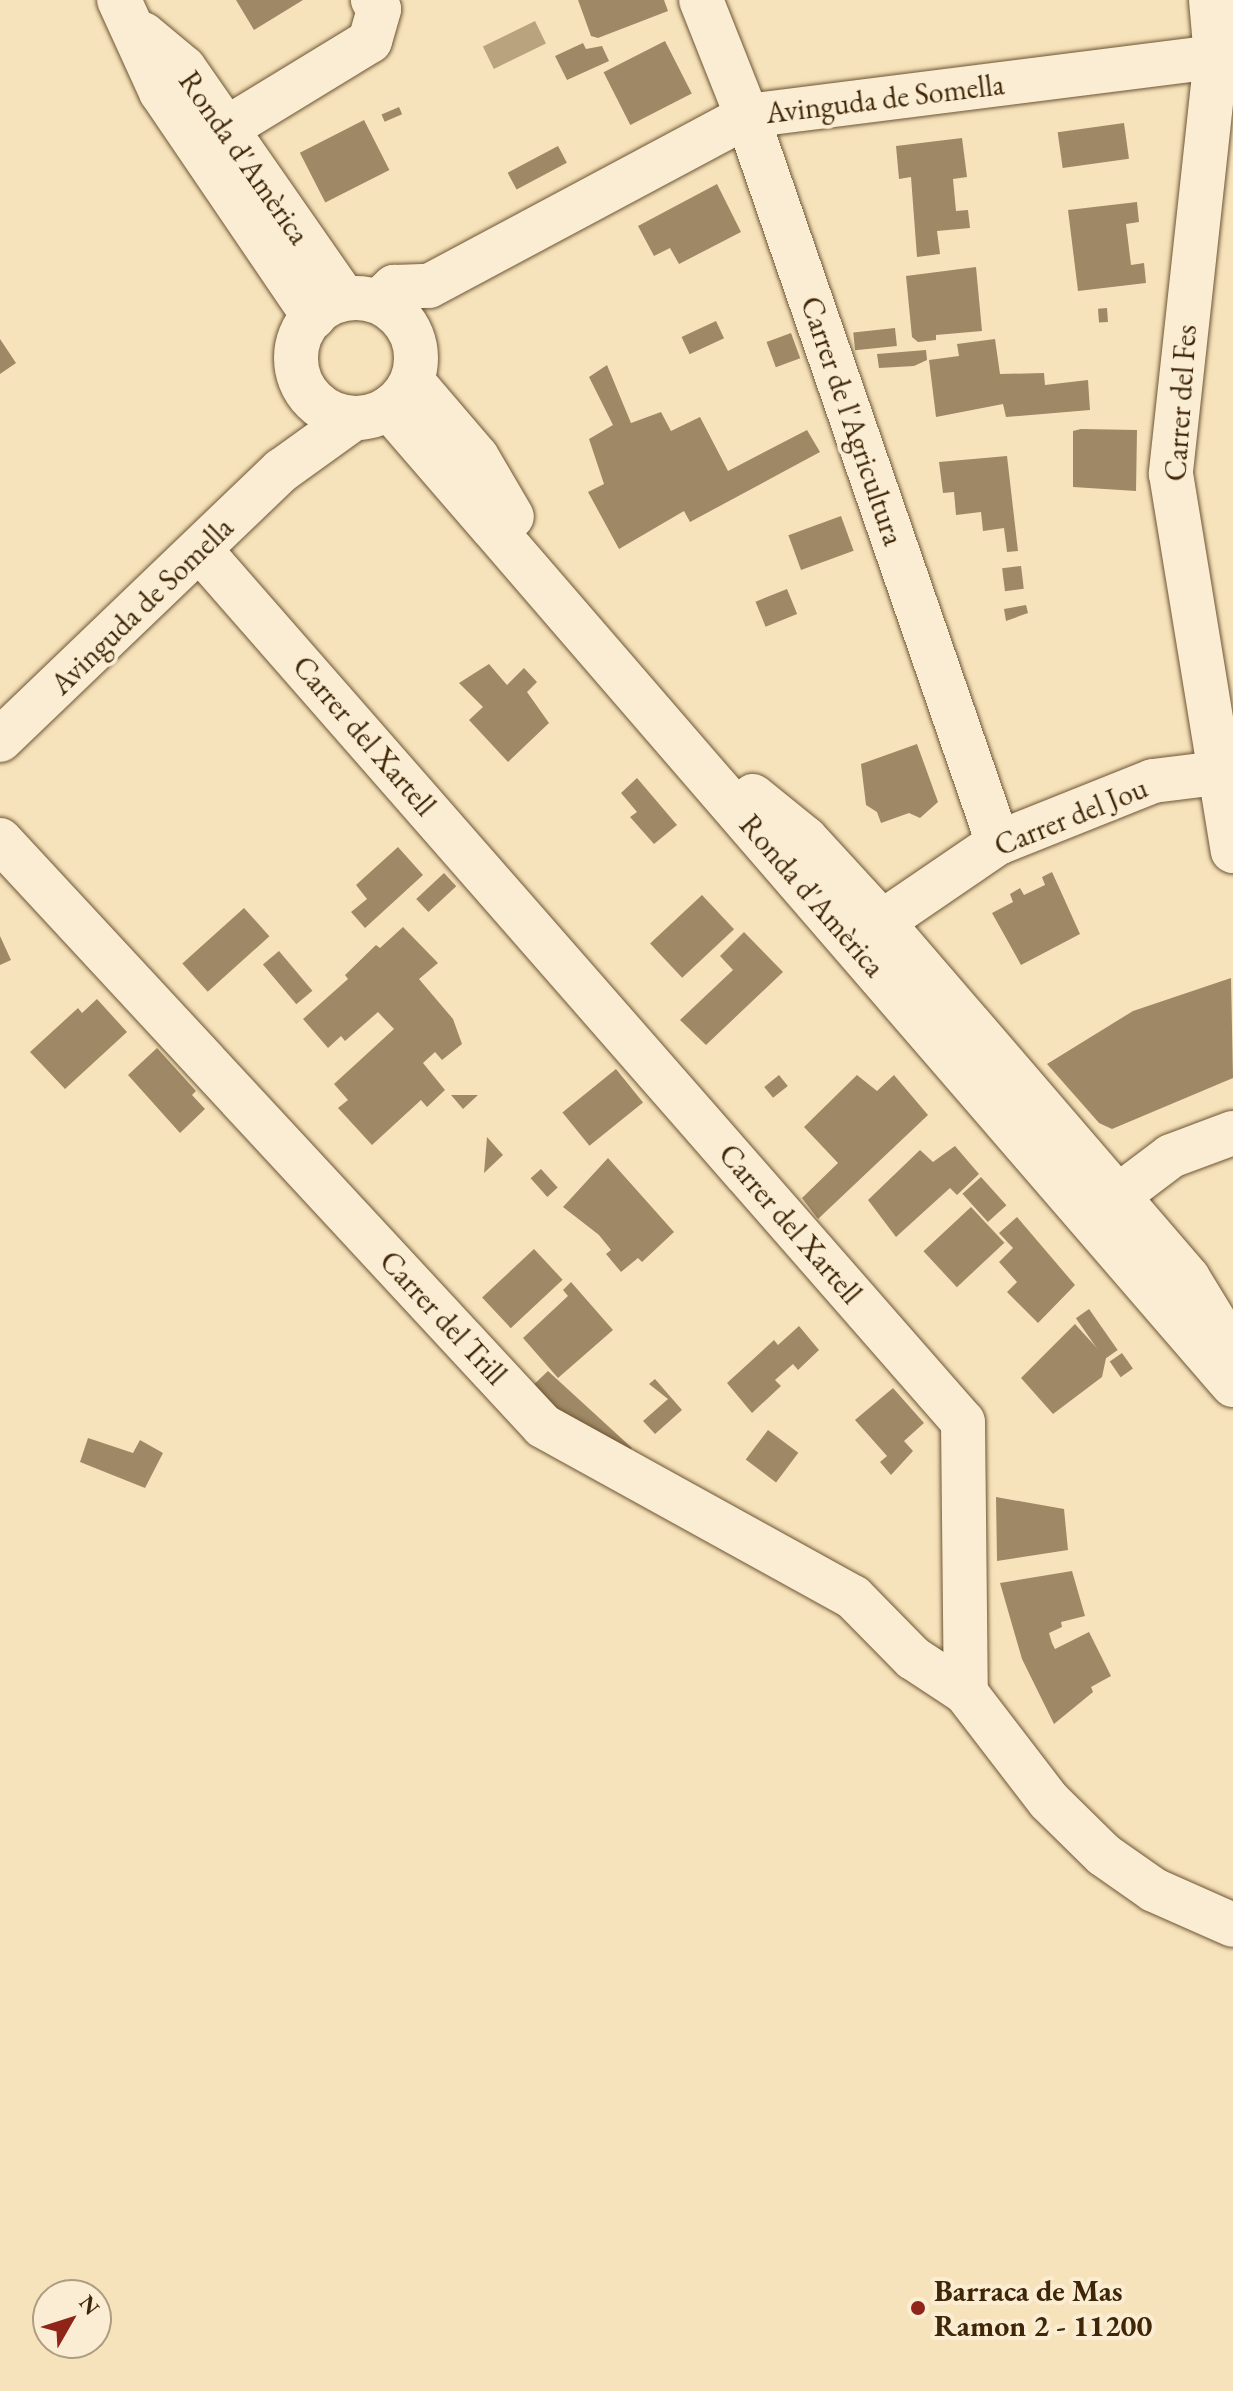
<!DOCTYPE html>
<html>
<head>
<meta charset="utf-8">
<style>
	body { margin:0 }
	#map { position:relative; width:1233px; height:2391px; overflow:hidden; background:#f7e3bb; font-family:"EB Garamond",serif }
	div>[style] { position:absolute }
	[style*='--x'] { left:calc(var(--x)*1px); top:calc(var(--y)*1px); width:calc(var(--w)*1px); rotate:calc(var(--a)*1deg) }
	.water>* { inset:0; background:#b8a37e; transform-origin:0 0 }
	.building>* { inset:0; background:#9f8865; transform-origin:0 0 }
	.roads { filter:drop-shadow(0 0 2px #6d5534) drop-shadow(0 0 2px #6d5534) }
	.street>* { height:44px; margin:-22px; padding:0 22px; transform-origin:22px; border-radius:22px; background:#faedd3 }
	.street>.ring { margin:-22px; padding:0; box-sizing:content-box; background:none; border:44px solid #faedd3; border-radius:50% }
	.dots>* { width:22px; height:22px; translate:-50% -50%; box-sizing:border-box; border:4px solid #faedd3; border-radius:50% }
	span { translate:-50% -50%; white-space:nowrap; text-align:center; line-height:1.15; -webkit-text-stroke:8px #faedd3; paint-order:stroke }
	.street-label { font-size:30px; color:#3f2607 }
	.poi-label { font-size:30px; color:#3f2607; font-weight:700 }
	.left { translate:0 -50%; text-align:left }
	.north { position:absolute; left:32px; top:2279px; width:80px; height:80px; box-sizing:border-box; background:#faedd3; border:2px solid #af9d81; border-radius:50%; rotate:51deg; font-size:22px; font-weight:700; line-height:32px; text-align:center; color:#3f2607 }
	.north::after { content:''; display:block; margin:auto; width:28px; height:36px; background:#8f2418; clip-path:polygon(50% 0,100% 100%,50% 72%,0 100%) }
</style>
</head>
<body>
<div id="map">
	<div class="water">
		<i style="left:535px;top:21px;width:25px;height:58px;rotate:64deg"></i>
	</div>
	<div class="building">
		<i style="clip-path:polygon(236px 0,303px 0,254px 30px)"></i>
		<i style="clip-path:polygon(578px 0,664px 0,668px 11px,598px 38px,591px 36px)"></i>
		<i style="left:665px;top:41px;width:59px;height:69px;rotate:63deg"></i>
		<i style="clip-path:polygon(583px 43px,586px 49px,602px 46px,609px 61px,567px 80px,555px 56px)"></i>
		<i style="left:399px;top:107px;width:8px;height:19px;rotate:67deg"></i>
		<i style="left:364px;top:120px;width:56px;height:72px;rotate:63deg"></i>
		<i style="left:1124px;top:123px;width:36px;height:67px;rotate:82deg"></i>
		<i style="clip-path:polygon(962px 138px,967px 177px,953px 179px,956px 211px,968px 210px,970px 228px,937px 231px,940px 254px,917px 257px,911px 177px,899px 179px,896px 146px)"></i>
		<i style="left:558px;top:146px;width:19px;height:57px;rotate:62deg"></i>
		<i style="clip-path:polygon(717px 184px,741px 232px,679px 264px,670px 248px,654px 256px,638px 226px)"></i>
		<i style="clip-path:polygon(1137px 202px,1139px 222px,1126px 224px,1131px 265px,1144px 263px,1146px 283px,1078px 291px,1068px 210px)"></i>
		<i style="clip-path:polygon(976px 267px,982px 331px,936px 335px,936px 340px,918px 342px,912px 337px,906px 276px)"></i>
		<i style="left:1107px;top:308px;width:14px;height:9px;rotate:86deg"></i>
		<i style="left:716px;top:321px;width:19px;height:38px;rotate:65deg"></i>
		<i style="left:895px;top:328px;width:18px;height:42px;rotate:84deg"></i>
		<i style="left:791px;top:333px;width:27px;height:26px;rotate:70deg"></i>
		<i style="clip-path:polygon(0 339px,16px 363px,0 374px)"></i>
		<i style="clip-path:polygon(995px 339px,1000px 374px,1044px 373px,1045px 385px,1088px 380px,1090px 410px,1006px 417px,1003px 404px,936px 417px,929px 360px,959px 356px,957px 344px)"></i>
		<i style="clip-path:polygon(926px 350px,927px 360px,914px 366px,879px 368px,877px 354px)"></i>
		<i style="clip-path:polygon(607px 365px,631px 423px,661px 412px,671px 431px,700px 417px,728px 471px,807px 430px,820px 452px,690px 522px,684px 511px,619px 549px,588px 492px,604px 484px,589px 439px,613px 425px,589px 377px)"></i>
		<i style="clip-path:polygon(1081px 429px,1137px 430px,1136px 491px,1073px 487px,1073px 431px)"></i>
		<i style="clip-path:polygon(1007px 456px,1018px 551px,1007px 552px,1004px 528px,983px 531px,981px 512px,956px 515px,954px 492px,943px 493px,939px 462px)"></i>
		<i style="left:841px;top:516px;width:37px;height:56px;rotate:70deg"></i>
		<i style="left:1021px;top:566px;width:23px;height:19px;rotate:83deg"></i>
		<i style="left:787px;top:589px;width:27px;height:34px;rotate:68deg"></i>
		<i style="clip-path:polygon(1026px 605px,1028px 613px,1006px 621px,1004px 609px)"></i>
		<i style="clip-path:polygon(489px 664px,507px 685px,524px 668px,537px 682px,527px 692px,549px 723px,508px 762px,469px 720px,483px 707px,459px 683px)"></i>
		<i style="clip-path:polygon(917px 744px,938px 802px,920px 818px,909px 813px,881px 823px,877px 812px,866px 805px,861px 764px)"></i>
		<i style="clip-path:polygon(637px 778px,677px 825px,654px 844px,630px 817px,637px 812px,621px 793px)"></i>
		<i style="clip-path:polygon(398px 847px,423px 875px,365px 928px,351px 912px,367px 899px,356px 885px)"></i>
		<i style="clip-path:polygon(1052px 872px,1080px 934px,1021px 965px,992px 913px,1013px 902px,1010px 894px,1020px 888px,1024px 895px,1045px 885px,1042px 877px)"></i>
		<i style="left:444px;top:873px;width:18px;height:38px;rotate:47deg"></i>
		<i style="left:702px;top:895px;width:47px;height:71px;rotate:47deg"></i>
		<i style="left:244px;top:908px;width:38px;height:83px;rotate:48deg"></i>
		<i style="clip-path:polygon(403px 927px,438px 963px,419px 979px,453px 1019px,462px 1044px,442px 1060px,435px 1052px,423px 1063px,445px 1090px,427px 1107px,421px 1100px,372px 1145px,338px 1108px,348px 1100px,334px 1084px,394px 1029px,378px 1012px,345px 1041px,341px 1036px,328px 1048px,303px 1019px,348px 979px,345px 975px,376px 945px,380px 948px)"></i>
		<i style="clip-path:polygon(744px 932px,783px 972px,706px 1045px,680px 1020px,733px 970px,720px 956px)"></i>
		<i style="clip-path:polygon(0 936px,11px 960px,0 965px)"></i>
		<i style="left:279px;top:951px;width:52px;height:21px;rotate:50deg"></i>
		<i style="clip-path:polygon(1231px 978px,1233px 1078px,1112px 1129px,1099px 1123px,1047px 1064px,1133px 1011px)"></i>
		<i style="clip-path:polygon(97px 999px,127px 1032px,65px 1089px,30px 1052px,78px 1008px,82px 1013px)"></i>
		<i style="clip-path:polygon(157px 1048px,196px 1091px,192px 1095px,205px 1109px,180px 1133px,128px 1075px)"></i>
		<i style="left:616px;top:1069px;width:43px;height:69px;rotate:51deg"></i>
		<i style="left:779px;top:1075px;width:14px;height:19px;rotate:51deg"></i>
		<i style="clip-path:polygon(857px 1075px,877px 1091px,894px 1075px,928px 1115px,818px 1219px,802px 1198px,838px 1163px,804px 1127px)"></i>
		<i style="clip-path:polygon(451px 1095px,478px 1095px,463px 1109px)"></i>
		<i style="clip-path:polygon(487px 1137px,503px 1155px,484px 1173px)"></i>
		<i style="clip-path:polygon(955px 1146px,979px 1174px,957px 1195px,950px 1188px,896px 1237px,868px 1200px,920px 1150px,933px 1162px)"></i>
		<i style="clip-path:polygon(608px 1158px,674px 1232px,642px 1262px,638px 1258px,621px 1272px,606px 1254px,611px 1250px,599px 1235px,563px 1207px)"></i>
		<i style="left:541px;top:1169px;width:25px;height:14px;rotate:48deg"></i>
		<i style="left:981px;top:1177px;width:38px;height:25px;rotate:48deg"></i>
		<i style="left:971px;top:1207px;width:49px;height:65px;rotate:47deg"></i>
		<i style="clip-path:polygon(1017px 1217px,1075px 1285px,1038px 1323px,1007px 1292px,1017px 1282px,999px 1262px,1013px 1248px,999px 1233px)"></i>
		<i style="left:534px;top:1249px;width:42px;height:71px;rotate:47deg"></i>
		<i style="clip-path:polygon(571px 1282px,613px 1330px,558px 1378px,523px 1338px,568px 1296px,563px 1290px)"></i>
		<i style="left:1089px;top:1309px;width:50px;height:16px;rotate:55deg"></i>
		<i style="clip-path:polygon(1075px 1324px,1106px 1358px,1102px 1377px,1053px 1414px,1021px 1378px)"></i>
		<i style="clip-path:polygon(799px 1326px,819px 1350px,798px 1370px,793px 1364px,775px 1380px,781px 1386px,752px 1413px,727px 1383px,774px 1340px,778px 1345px)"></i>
		<i style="left:1122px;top:1353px;width:19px;height:15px;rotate:55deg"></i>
		<i style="clip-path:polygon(548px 1371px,632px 1448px,624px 1456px,528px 1390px)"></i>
		<i style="clip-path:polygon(655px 1379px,682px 1410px,655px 1434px,643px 1421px,668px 1399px,649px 1384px)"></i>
		<i style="clip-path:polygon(893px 1388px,924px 1423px,904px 1441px,913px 1451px,891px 1475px,880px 1462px,887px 1456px,855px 1420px)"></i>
		<i style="left:768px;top:1430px;width:38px;height:37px;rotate:37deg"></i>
		<i style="clip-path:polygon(88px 1438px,133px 1453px,140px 1440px,163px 1453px,145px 1488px,80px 1462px)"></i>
		<i style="clip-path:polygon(996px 1497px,1064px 1509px,1068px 1550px,997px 1561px)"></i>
		<i style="clip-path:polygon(1072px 1571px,1085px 1616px,1061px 1622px,1062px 1627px,1049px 1633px,1052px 1643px,1055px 1649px,1089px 1632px,1111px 1676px,1091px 1687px,1093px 1692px,1054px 1724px,1022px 1659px,1000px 1583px)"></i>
	</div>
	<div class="roads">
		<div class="street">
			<i style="--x:119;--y:0;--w:101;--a:65.5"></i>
			<i style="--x:161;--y:92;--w:272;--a:55.8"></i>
			<i style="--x:701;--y:0;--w:125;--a:68.4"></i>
			<i style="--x:747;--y:116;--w:769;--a:70.95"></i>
			<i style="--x:1211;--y:0;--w:57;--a:85"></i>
			<i style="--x:1216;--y:57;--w:419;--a:96.2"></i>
			<i style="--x:1171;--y:474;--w:382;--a:80.7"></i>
			<i style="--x:143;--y:34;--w:53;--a:39.7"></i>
			<i style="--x:184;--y:68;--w:280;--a:55.2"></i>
			<i style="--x:224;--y:130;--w:171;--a:-31.4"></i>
			<i style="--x:370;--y:41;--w:33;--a:-74"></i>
			<i style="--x:379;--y:9;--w:11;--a:-124"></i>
			<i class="ring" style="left:296px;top:298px;width:76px;height:76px"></i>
			<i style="--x:379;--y:301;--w:21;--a:-43"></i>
			<i style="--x:394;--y:287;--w:35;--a:-2"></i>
			<i style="--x:429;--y:286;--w:361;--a:-28.1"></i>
			<i style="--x:747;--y:116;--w:473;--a:-7.2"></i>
			<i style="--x:1216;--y:57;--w:22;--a:-39"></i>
			<i style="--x:412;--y:381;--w:100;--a:49.5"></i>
			<i style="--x:477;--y:457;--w:69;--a:59.7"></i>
			<i style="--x:389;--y:408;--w:1291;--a:49.18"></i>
			<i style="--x:201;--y:551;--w:1157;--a:48.82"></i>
			<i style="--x:963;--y:1422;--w:271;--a:89.4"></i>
			<i style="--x:966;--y:1693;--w:136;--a:52.5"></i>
			<i style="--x:1049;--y:1801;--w:77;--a:44.5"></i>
			<i style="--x:1104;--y:1855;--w:61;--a:35"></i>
			<i style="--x:1154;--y:1890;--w:86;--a:23.9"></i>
			<i style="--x:0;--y:740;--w:390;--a:-43.8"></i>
			<i style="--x:282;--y:470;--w:87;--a:-35.7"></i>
			<i style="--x:753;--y:796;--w:68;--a:39.1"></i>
			<i style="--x:806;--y:839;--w:113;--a:47.5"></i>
			<i style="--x:882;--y:922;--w:469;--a:49.3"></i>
			<i style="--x:1188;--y:1278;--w:84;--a:58.6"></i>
			<i style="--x:0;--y:840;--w:799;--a:47.18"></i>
			<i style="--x:543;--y:1426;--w:354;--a:28.9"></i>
			<i style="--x:853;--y:1597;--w:86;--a:45.5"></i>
			<i style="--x:913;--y:1658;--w:64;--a:33.4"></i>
			<i style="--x:882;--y:922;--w:140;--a:-34.3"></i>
			<i style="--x:998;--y:843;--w:167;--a:-21.8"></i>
			<i style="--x:1153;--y:781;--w:81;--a:-7.1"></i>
			<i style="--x:1118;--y:1196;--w:66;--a:-37"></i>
			<i style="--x:1171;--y:1156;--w:66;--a:-20.4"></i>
		</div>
	</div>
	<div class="dots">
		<i style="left:918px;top:2308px;background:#8f2418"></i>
	</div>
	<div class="street-label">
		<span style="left:885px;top:99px;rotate:-7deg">Avinguda de Somella</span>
		<span style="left:244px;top:158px;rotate:55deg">Ronda d'Amèrica</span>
		<span style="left:1181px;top:403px;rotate:-86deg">Carrer del Fes</span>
		<span style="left:852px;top:421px;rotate:71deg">Carrer de l'Agricultura</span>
		<span style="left:142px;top:606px;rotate:-44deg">Avinguda de Somella</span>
		<span style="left:364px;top:736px;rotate:49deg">Carrer del Xartell</span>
		<span style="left:1071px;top:817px;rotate:-22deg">Carrer del Jou</span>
		<span style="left:812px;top:896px;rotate:49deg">Ronda d'Amèrica</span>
		<span style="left:790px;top:1224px;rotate:49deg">Carrer del Xartell</span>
		<span style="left:443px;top:1318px;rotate:47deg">Carrer del Trill</span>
	</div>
	<div class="poi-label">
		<span class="left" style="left:934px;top:2308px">Barraca de Mas<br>Ramon 2 - 11200</span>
	</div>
	<div class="north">N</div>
</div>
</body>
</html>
